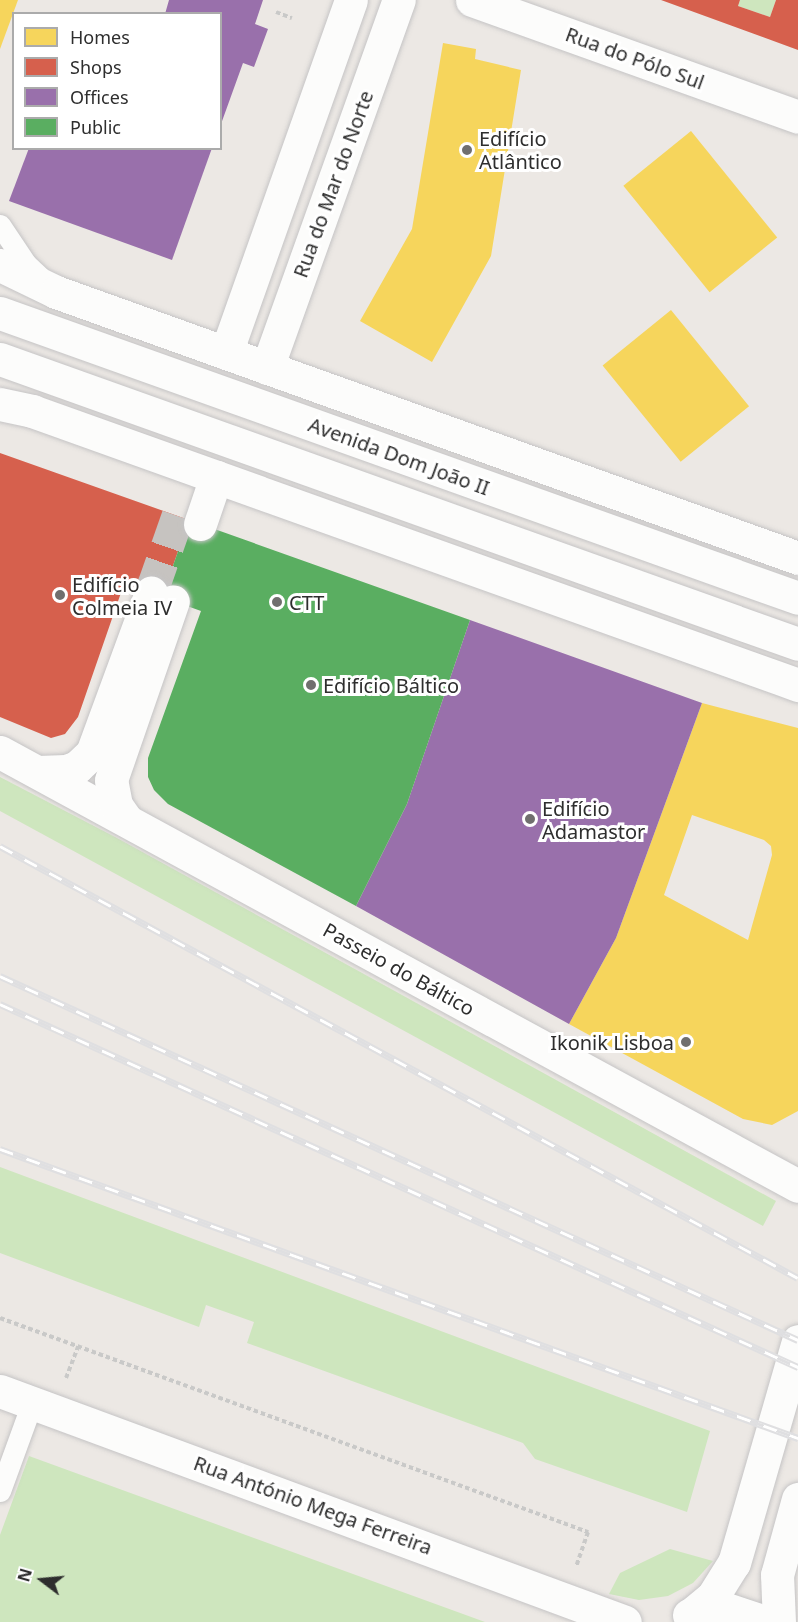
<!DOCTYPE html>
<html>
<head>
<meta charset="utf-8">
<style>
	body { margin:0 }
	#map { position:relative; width:798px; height:1622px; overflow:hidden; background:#ece8e4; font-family:"Noto Sans",sans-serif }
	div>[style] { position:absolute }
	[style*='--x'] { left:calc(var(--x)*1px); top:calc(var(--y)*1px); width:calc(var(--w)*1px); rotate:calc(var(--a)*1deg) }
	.green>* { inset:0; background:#cee6be }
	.homes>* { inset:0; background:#f6d55c; transform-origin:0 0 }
	.shops>* { inset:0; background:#d6604d }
	.offices>* { inset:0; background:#9970ab }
	.public>* { inset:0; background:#5aae61 }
	.minor-tunnel>* { height:33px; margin-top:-16.5px; transform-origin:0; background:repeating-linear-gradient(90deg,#c6c3c0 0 33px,transparent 0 49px) }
	.path>* { height:4px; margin-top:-2px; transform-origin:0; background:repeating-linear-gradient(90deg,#c9c9c8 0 4.5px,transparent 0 7.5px) }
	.roads { filter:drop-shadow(0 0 2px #c5c4c5) drop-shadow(0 0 2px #c5c4c5) }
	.service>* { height:21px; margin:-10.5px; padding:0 10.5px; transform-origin:10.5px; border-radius:10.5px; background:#fcfcfb }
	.minor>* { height:33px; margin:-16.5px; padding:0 16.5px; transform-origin:16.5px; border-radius:16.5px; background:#fcfcfb }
	.tertiary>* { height:33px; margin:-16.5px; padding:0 16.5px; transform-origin:16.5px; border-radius:16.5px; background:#fcfcfb }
	.secondary>* { height:33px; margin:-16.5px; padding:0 16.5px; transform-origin:16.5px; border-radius:16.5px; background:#fcfcfb }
	.rail>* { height:7px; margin-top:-3.5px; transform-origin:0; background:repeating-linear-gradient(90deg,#fff 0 14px,#dfdfe1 0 28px); box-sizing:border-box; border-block:2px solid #dfdfe1 }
	.dots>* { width:16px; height:16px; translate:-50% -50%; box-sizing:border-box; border:3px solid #fff; border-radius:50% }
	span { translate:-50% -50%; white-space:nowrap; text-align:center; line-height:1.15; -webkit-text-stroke:6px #fff; paint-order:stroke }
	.street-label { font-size:20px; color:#2e2e2e }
	.poi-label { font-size:20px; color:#2e2e2e }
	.left { translate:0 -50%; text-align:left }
	.right { translate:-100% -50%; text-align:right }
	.legend { position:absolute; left:12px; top:12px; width:210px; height:138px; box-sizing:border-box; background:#fff; border:2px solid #ababab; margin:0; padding:8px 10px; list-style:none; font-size:18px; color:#2e2e2e }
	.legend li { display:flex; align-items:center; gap:12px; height:30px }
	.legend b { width:30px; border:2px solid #ababab }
	.north { position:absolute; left:12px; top:1550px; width:60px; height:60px; -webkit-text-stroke:4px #fff; paint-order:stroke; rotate:286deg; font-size:16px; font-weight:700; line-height:24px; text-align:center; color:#2e2e2e }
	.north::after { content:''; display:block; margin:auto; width:21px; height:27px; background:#2e2e2e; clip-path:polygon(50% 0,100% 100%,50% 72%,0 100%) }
</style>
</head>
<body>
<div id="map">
	<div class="green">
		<i style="clip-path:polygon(740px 0,776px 0,770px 17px,738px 6px)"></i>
		<i style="clip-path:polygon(0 777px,117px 838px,776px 1201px,763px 1226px,0 811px)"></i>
		<i style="clip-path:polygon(0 1167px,710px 1431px,687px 1512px,535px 1459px,523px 1443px,247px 1343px,254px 1322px,206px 1305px,199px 1327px,0 1253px)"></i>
		<i style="clip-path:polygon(29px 1456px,320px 1562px,485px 1622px,0 1622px,0 1535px)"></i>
		<i style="clip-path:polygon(670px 1549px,713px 1561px,693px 1583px,668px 1596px,639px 1600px,609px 1594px,620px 1573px)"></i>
	</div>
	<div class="homes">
		<i style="clip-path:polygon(0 0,18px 0,0 49px)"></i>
		<i style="clip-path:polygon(443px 43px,476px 49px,475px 59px,521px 70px,491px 256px,432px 362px,360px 321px,412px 229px)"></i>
		<i style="left:691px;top:131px;width:137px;height:87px;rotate:51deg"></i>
		<i style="left:671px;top:310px;width:124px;height:88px;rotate:51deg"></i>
		<i style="clip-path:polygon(evenodd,702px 703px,798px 728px,798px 1111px,772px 1125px,743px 1119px,569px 1024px,616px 938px,702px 703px,692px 815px,764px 840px,771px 846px,772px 855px,748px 940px,664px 895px,692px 815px)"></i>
	</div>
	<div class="shops">
		<i style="clip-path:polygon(661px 0,740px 0,738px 6px,770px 17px,776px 0,798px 0,798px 50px)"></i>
		<i style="clip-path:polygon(0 453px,189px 520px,162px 597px,124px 584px,78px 717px,65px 734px,51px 738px,0 717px)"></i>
	</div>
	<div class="offices">
		<i style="clip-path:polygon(169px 0,263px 0,255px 24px,268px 29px,254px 67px,243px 63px,221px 124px,220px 14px,165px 14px)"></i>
		<i style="clip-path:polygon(29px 148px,212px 148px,172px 260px,9px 201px)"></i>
		<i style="clip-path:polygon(470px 620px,702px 703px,616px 938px,569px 1024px,356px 906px,407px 804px)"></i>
	</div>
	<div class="public">
		<i style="clip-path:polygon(189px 520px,470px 620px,407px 804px,356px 906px,168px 804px,154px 790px,148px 777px,148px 758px,201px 611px,162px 597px)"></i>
	</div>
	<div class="minor-tunnel">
		<i style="--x:151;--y:593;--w:82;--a:-70.7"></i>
	</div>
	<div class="path">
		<i style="--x:276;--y:12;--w:17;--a:21"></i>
		<i style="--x:0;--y:1318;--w:626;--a:20"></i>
		<i style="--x:588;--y:1532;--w:37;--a:109"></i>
		<i style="--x:66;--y:1378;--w:34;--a:-69"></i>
	</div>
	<div class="roads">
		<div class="service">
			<i style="--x:0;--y:225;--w:47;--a:56.3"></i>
			<i style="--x:26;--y:264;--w:19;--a:43"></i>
			<i style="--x:0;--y:1491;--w:94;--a:-70"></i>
		</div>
		<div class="minor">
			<i style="--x:472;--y:0;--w:346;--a:19.7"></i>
			<i style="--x:0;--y:265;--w:62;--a:25.7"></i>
			<i style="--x:56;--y:292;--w:788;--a:19.72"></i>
			<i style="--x:226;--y:353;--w:374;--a:-70.5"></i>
			<i style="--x:267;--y:368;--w:391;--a:-70.3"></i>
			<i style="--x:0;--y:404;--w:33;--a:12"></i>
			<i style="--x:32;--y:411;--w:814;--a:19.68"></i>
			<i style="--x:200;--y:524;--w:50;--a:-71.2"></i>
			<i style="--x:0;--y:752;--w:908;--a:28.54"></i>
			<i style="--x:38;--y:772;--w:28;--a:-2"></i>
			<i style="--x:66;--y:771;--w:12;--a:-20"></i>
			<i style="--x:77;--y:767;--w:21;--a:-43"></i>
			<i style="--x:92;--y:753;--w:171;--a:-69.8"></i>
			<i style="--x:125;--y:818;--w:16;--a:-125"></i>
			<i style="--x:116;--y:805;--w:25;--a:-101"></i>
			<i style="--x:111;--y:780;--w:189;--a:-70.9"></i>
			<i style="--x:0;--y:1391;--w:666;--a:20.28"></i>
		</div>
		<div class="tertiary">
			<i style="--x:693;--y:1613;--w:26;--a:-40"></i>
			<i style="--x:713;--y:1596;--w:39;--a:-58"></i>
			<i style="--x:734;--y:1563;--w:231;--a:-73.9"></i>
			<i style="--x:689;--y:1615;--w:37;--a:-9"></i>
			<i style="--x:726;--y:1609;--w:41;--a:18.4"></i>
			<i style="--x:779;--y:1622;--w:47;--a:-92.4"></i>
			<i style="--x:777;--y:1575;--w:79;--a:-74.6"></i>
		</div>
		<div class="secondary">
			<i style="--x:0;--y:313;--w:847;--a:19.65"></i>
			<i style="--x:0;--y:359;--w:847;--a:19.65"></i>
		</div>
	</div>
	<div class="rail">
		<i style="--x:0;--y:846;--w:907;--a:28.43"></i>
		<i style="--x:0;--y:976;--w:877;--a:24.52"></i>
		<i style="--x:0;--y:1004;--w:877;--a:24.46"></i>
		<i style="--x:0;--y:1149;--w:849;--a:19.91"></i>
	</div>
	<div class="dots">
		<i style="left:467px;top:150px;background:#706f6e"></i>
		<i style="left:60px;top:595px;background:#706f6e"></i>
		<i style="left:277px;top:602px;background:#706f6e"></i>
		<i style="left:311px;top:685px;background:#706f6e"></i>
		<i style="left:530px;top:819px;background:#706f6e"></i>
		<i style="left:686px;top:1042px;background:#706f6e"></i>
	</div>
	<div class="street-label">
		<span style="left:635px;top:58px;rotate:20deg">Rua do Pólo Sul</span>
		<span style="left:333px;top:184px;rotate:-70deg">Rua do Mar do Norte</span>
		<span style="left:399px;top:456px;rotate:20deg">Avenida Dom João II</span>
		<span style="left:399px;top:969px;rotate:29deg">Passeio do Báltico</span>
		<span style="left:313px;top:1505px;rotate:20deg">Rua António Mega Ferreira</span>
	</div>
	<div class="poi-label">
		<span class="left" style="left:479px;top:150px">Edifício<br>Atlântico</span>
		<span class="left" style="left:72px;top:596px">Edifício<br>Colmeia IV</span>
		<span class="left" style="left:289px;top:602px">CTT</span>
		<span class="left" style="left:323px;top:685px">Edifício Báltico</span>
		<span class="left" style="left:542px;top:820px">Edifício<br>Adamastor</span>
		<span class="right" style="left:674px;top:1042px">Ikonik Lisboa</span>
	</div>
	<ul class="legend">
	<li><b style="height:16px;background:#f6d55c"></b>Homes</li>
	<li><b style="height:16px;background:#d6604d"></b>Shops</li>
	<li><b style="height:16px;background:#9970ab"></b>Offices</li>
	<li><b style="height:16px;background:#5aae61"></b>Public</li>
	</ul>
	<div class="north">N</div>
</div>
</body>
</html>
